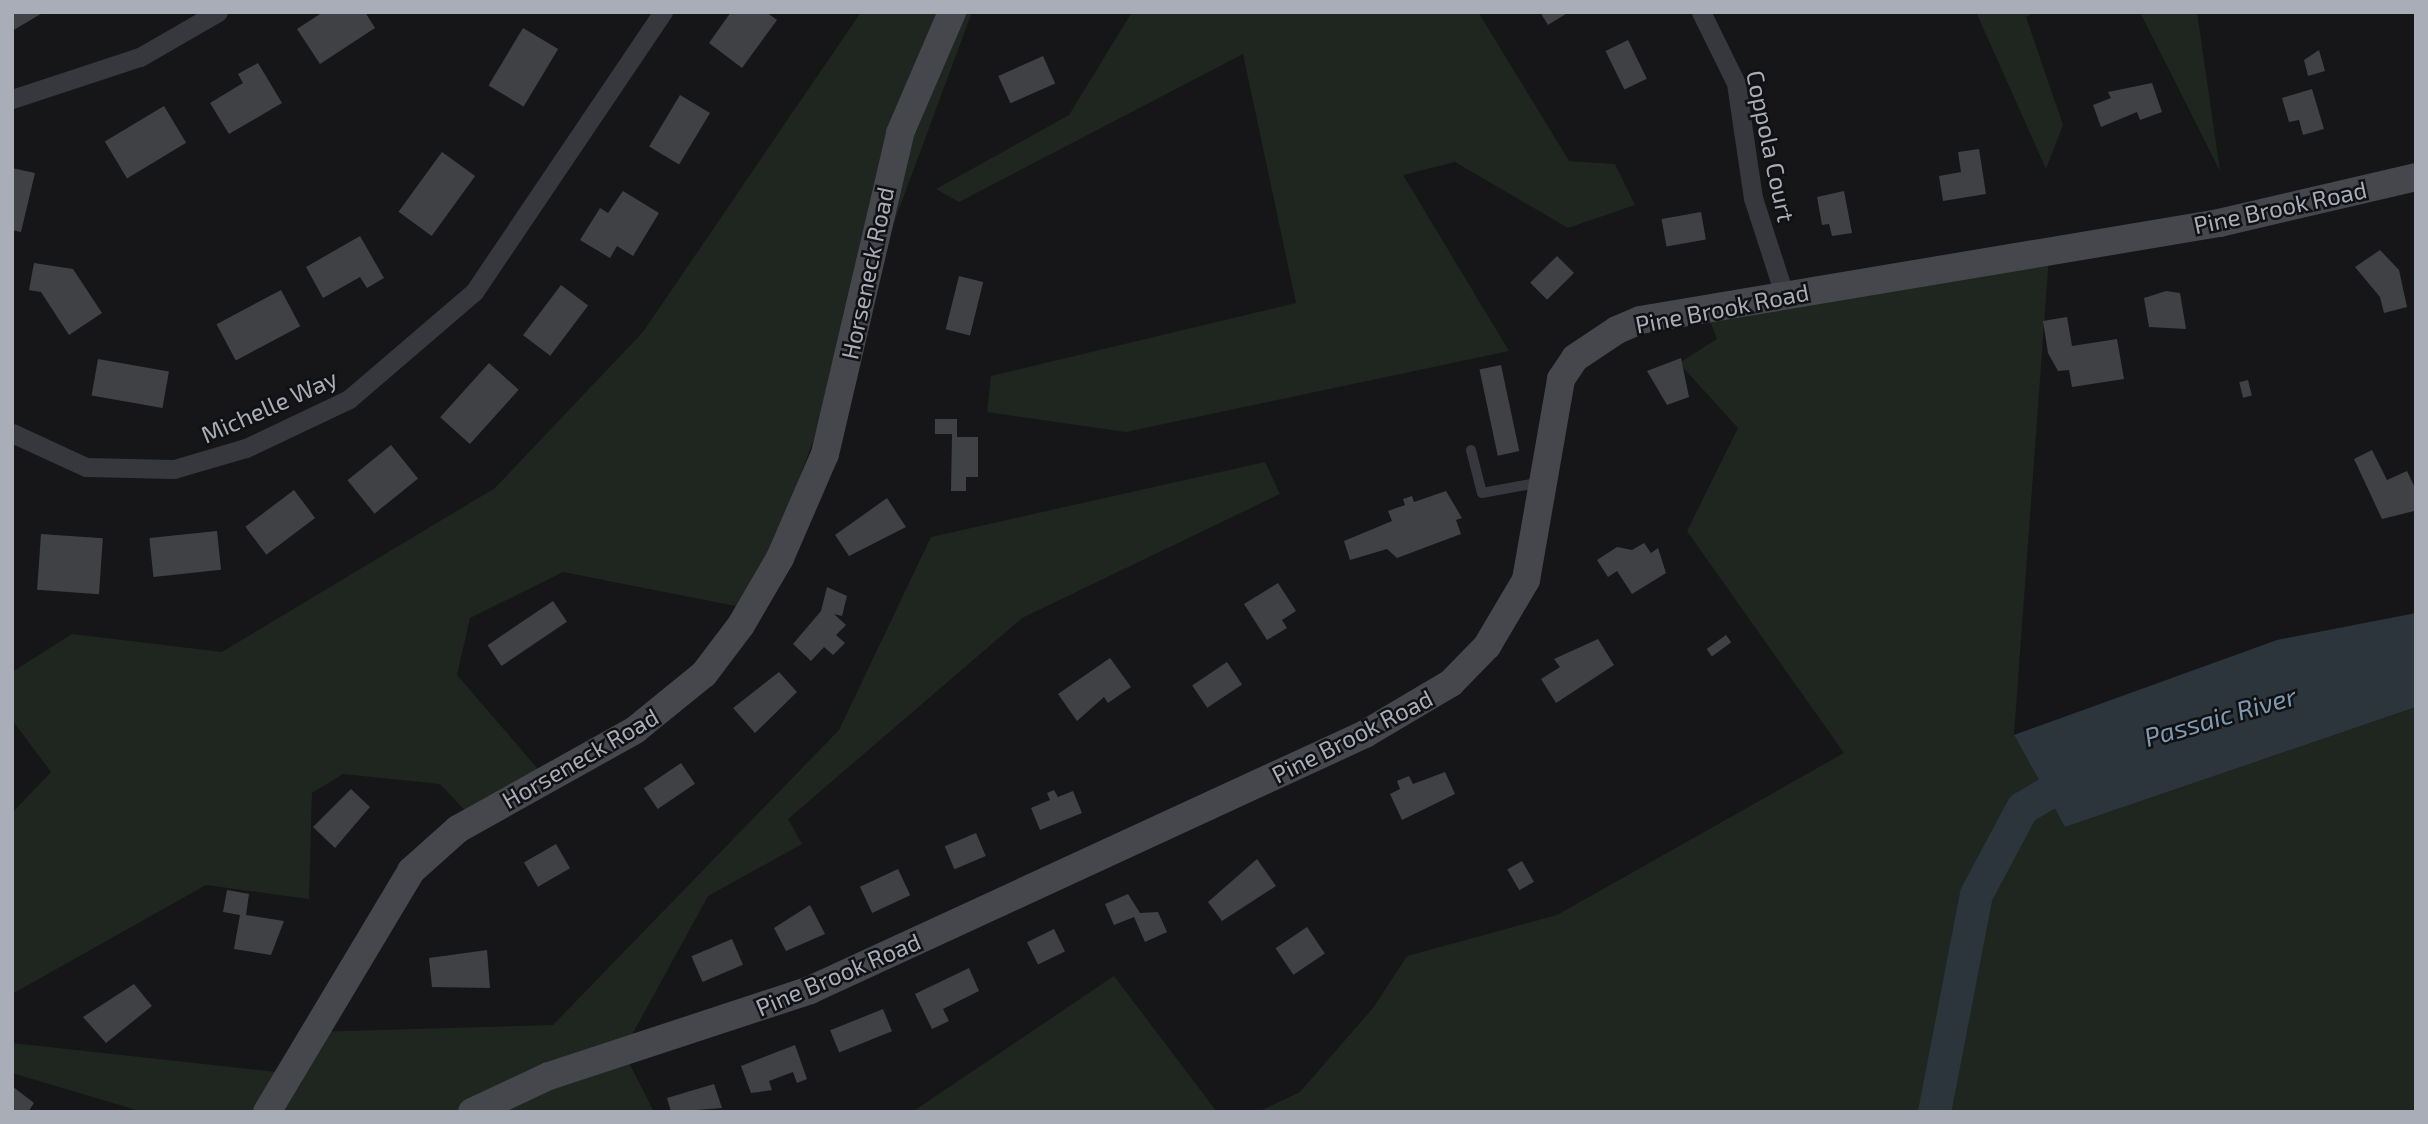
<!DOCTYPE html>
<html>
<head>
<meta charset="utf-8">
<style>
	body { margin:0 }
	#map { position:relative; width:2428px; height:1124px; overflow:hidden; background:#161618; font-family:"Exo 2",sans-serif }
	div>[style] { position:absolute }
	[style*='--x'] { left:calc(var(--x)*1px); top:calc(var(--y)*1px); width:calc(var(--w)*1px); rotate:calc(var(--a)*1deg) }
	.green>* { inset:0; background:#1e261f }
	.water>* { inset:0; background:#2c353c }
	.river>* { height:33px; margin:-16.5px; padding:0 16.5px; transform-origin:16.5px; border-radius:16.5px; background:#2c353c }
	.building>* { inset:0; background:#404145; transform-origin:0 0 }
	.lane>* { height:10px; margin:-5px; padding:0 5px; transform-origin:5px; border-radius:5px; background:#37383d }
	.street>* { height:19px; margin:-9.5px; padding:0 9.5px; transform-origin:9.5px; border-radius:9.5px; background:#37383d }
	.secondary>* { height:28px; margin:-14px; padding:0 14px; transform-origin:14px; border-radius:14px; background:#45474d }
	span { translate:-50% -50%; white-space:nowrap; text-align:center; line-height:1.15; -webkit-text-stroke:5px #111113; paint-order:stroke }
	.street-label { font-size:24px; color:#a8adb8 }
	.water-label { font-size:26px; color:#7f9bb3; font-style:italic }
	.frame { position:absolute; inset:0; border:14px solid #a8adb8; pointer-events:none }
</style>
</head>
<body>
<div id="map">
	<div class="green">
		<i style="clip-path:polygon(861px 12px,972px 12px,751px 609px,563px 572px,470px 618px,457px 675px,550px 783px,475px 821px,440px 784px,343px 774px,312px 793px,309px 899px,206px 885px,12px 994px,12px 813px,51px 772px,12px 720px,12px 672px,72px 634px,222px 652px,495px 488px,643px 332px)"></i>
		<i style="clip-path:polygon(1132px 12px,1478px 12px,1569px 161px,1615px 164px,1635px 205px,1568px 228px,1455px 162px,1403px 175px,1509px 351px,1126px 432px,987px 412px,991px 376px,1296px 303px,1243px 54px,959px 202px,936px 189px,1069px 115px)"></i>
		<i style="clip-path:polygon(1976px 12px,2036px 12px,2026px 17px,2063px 125px,2046px 169px)"></i>
		<i style="clip-path:polygon(2140px 12px,2197px 12px,2220px 171px)"></i>
		<i style="clip-path:polygon(2049px 256px,2014px 735px,2065px 827px,2416px 707px,2416px 1112px,1258px 1112px,1300px 1092px,1373px 1008px,1407px 956px,1557px 915px,1844px 753px,1687px 531px,1738px 428px,1679px 363px,1717px 339px,1706px 310px)"></i>
		<i style="clip-path:polygon(1265px 462px,1280px 494px,1022px 618px,788px 819px,802px 844px,708px 896px,623px 1051px,654px 1112px,143px 1112px,12px 1073px,12px 1043px,295px 1074px,313px 1032px,553px 1025px,839px 730px,931px 537px)"></i>
		<i style="clip-path:polygon(1114px 976px,1217px 1112px,912px 1112px)"></i>
	</div>
	<div class="water">
		<i style="clip-path:polygon(2416px 613px,2416px 707px,2065px 827px,2014px 735px,2277px 640px)"></i>
	</div>
	<div class="river">
		<i style="--x:1934;--y:1112;--w:222;--a:-79.1"></i>
		<i style="--x:1976;--y:894;--w:98;--a:-61.9"></i>
		<i style="--x:2022;--y:808;--w:74;--a:-31.1"></i>
	</div>
	<div class="building">
		<i style="clip-path:polygon(12px 12px,44px 12px,12px 31px)"></i>
		<i style="clip-path:polygon(323px 12px,365px 12px,375px 28px,320px 64px,297px 29px)"></i>
		<i style="clip-path:polygon(731px 12px,766px 12px,777px 20px,742px 68px,709px 43px)"></i>
		<i style="clip-path:polygon(1540px 12px,1569px 12px,1548px 25px)"></i>
		<i style="left:523px;top:28px;width:41px;height:67px;rotate:31deg"></i>
		<i style="left:1628px;top:40px;width:43px;height:25px;rotate:64deg"></i>
		<i style="clip-path:polygon(2319px 50px,2325px 71px,2308px 76px,2304px 60px)"></i>
		<i style="left:1043px;top:56px;width:30px;height:49px;rotate:66deg"></i>
		<i style="clip-path:polygon(258px 63px,282px 103px,229px 134px,210px 103px,243px 83px,238px 74px)"></i>
		<i style="clip-path:polygon(2152px 83px,2162px 112px,2140px 120px,2137px 112px,2101px 127px,2093px 105px,2111px 98px,2108px 92px)"></i>
		<i style="clip-path:polygon(2312px 89px,2324px 129px,2303px 135px,2299px 120px,2289px 122px,2282px 98px)"></i>
		<i style="left:680px;top:95px;width:35px;height:60px;rotate:31deg"></i>
		<i style="left:164px;top:106px;width:43px;height:69px;rotate:59deg"></i>
		<i style="clip-path:polygon(1979px 149px,1986px 194px,1943px 201px,1939px 176px,1961px 172px,1958px 152px)"></i>
		<i style="left:442px;top:152px;width:41px;height:74px;rotate:36deg"></i>
		<i style="clip-path:polygon(12px 168px,35px 173px,21px 232px,12px 230px)"></i>
		<i style="clip-path:polygon(623px 191px,659px 213px,633px 256px,617px 246px,610px 258px,580px 240px,600px 208px,608px 213px)"></i>
		<i style="clip-path:polygon(1844px 191px,1852px 233px,1832px 236px,1829px 224px,1822px 225px,1817px 197px)"></i>
		<i style="left:1701px;top:212px;width:28px;height:40px;rotate:80deg"></i>
		<i style="clip-path:polygon(360px 236px,384px 278px,367px 288px,360px 277px,323px 298px,306px 267px)"></i>
		<i style="clip-path:polygon(2380px 250px,2399px 270px,2407px 307px,2384px 313px,2380px 297px,2355px 267px)"></i>
		<i style="left:1557px;top:256px;width:24px;height:38px;rotate:45deg"></i>
		<i style="clip-path:polygon(34px 263px,73px 269px,102px 313px,69px 335px,41px 292px,29px 290px)"></i>
		<i style="left:959px;top:276px;width:25px;height:55px;rotate:14deg"></i>
		<i style="left:561px;top:285px;width:34px;height:63px;rotate:37deg"></i>
		<i style="left:281px;top:290px;width:41px;height:73px;rotate:62deg"></i>
		<i style="clip-path:polygon(2166px 291px,2180px 293px,2186px 329px,2149px 327px,2144px 298px)"></i>
		<i style="clip-path:polygon(2067px 317px,2072px 346px,2117px 339px,2124px 379px,2072px 387px,2069px 370px,2058px 371px,2048px 353px,2043px 321px)"></i>
		<i style="clip-path:polygon(1681px 358px,1689px 397px,1667px 405px,1647px 371px)"></i>
		<i style="left:98px;top:359px;width:72px;height:37px;rotate:10deg"></i>
		<i style="left:489px;top:363px;width:40px;height:73px;rotate:42deg"></i>
		<i style="left:1501px;top:365px;width:88px;height:22px;rotate:78deg"></i>
		<i style="left:2248px;top:380px;width:16px;height:9px;rotate:76deg"></i>
		<i style="clip-path:polygon(935px 419px,957px 419px,957px 437px,978px 437px,978px 477px,966px 477px,966px 491px,951px 491px,952px 434px,935px 434px)"></i>
		<i style="left:391px;top:445px;width:43px;height:56px;rotate:51deg"></i>
		<i style="clip-path:polygon(2372px 450px,2387px 480px,2407px 471px,2416px 490px,2414px 511px,2382px 519px,2354px 459px)"></i>
		<i style="left:294px;top:490px;width:35px;height:61px;rotate:53deg"></i>
		<i style="clip-path:polygon(1446px 491px,1462px 518px,1456px 520px,1461px 534px,1397px 558px,1387px 549px,1350px 560px,1344px 541px,1392px 521px,1388px 511px,1405px 505px,1403px 499px,1412px 496px,1414px 502px)"></i>
		<i style="clip-path:polygon(887px 498px,906px 527px,849px 556px,835px 535px)"></i>
		<i style="left:217px;top:531px;width:39px;height:68px;rotate:84deg"></i>
		<i style="left:41px;top:534px;width:62px;height:56px;rotate:4deg"></i>
		<i style="clip-path:polygon(1644px 543px,1651px 553px,1658px 548px,1666px 573px,1632px 594px,1617px 571px,1608px 577px,1597px 560px,1617px 547px,1632px 550px)"></i>
		<i style="clip-path:polygon(1278px 583px,1296px 611px,1282px 620px,1287px 628px,1267px 640px,1244px 604px)"></i>
		<i style="clip-path:polygon(827px 587px,847px 596px,842px 616px,834px 614px,846px 625px,836px 635px,845px 643px,833px 655px,824px 647px,811px 661px,793px 644px,821px 611px)"></i>
		<i style="left:553px;top:601px;width:25px;height:79px;rotate:56deg"></i>
		<i style="left:1726px;top:635px;width:9px;height:24px;rotate:54deg"></i>
		<i style="clip-path:polygon(1598px 639px,1614px 665px,1556px 703px,1541px 679px,1560px 667px,1554px 659px)"></i>
		<i style="clip-path:polygon(1110px 658px,1131px 687px,1108px 703px,1104px 697px,1077px 721px,1058px 694px)"></i>
		<i style="left:1227px;top:662px;width:27px;height:42px;rotate:56deg"></i>
		<i style="clip-path:polygon(779px 672px,797px 692px,755px 733px,733px 708px)"></i>
		<i style="left:681px;top:763px;width:25px;height:45px;rotate:56deg"></i>
		<i style="clip-path:polygon(1445px 772px,1455px 794px,1402px 820px,1390px 794px,1400px 789px,1397px 781px,1409px 776px,1413px 784px)"></i>
		<i style="clip-path:polygon(351px 789px,370px 807px,335px 848px,313px 827px)"></i>
		<i style="clip-path:polygon(1054px 790px,1058px 797px,1073px 791px,1082px 813px,1040px 830px,1031px 808px,1050px 800px,1047px 793px)"></i>
		<i style="left:976px;top:833px;width:25px;height:34px;rotate:67deg"></i>
		<i style="left:556px;top:844px;width:28px;height:37px;rotate:60deg"></i>
		<i style="clip-path:polygon(1257px 859px,1276px 886px,1222px 921px,1208px 902px)"></i>
		<i style="left:1522px;top:861px;width:24px;height:17px;rotate:60deg"></i>
		<i style="left:898px;top:869px;width:29px;height:42px;rotate:65deg"></i>
		<i style="clip-path:polygon(227px 890px,249px 894px,246px 915px,284px 921px,271px 955px,234px 949px,240px 915px,223px 912px)"></i>
		<i style="clip-path:polygon(1128px 894px,1140px 913px,1158px 912px,1167px 932px,1145px 942px,1134px 917px,1114px 925px,1105px 904px)"></i>
		<i style="clip-path:polygon(810px 905px,825px 934px,786px 951px,774px 928px)"></i>
		<i style="left:1307px;top:927px;width:32px;height:38px;rotate:56deg"></i>
		<i style="left:1054px;top:929px;width:25px;height:30px;rotate:64deg"></i>
		<i style="left:732px;top:939px;width:28px;height:44px;rotate:67deg"></i>
		<i style="clip-path:polygon(487px 950px,490px 988px,432px 987px,429px 958px)"></i>
		<i style="clip-path:polygon(969px 968px,979px 991px,943px 1009px,949px 1021px,932px 1029px,915px 994px)"></i>
		<i style="clip-path:polygon(134px 984px,152px 1006px,106px 1043px,83px 1017px)"></i>
		<i style="left:883px;top:1009px;width:24px;height:57px;rotate:68deg"></i>
		<i style="clip-path:polygon(795px 1045px,807px 1079px,797px 1083px,793px 1072px,769px 1081px,772px 1090px,751px 1093px,741px 1066px)"></i>
		<i style="clip-path:polygon(714px 1084px,722px 1108px,671px 1112px,667px 1098px)"></i>
		<i style="clip-path:polygon(12px 1086px,34px 1103px,28px 1112px,12px 1112px)"></i>
	</div>
	<div class="lane">
		<i style="--x:1471;--y:450;--w:44;--a:75.7"></i>
		<i style="--x:1482;--y:493;--w:61;--a:-10.4"></i>
	</div>
	<div class="street">
		<i style="--x:1701;--y:12;--w:79;--a:63.8"></i>
		<i style="--x:1736;--y:83;--w:116;--a:81.6"></i>
		<i style="--x:1753;--y:198;--w:101;--a:72.1"></i>
		<i style="--x:12;--y:99;--w:135;--a:-18.2"></i>
		<i style="--x:140;--y:57;--w:90;--a:-30"></i>
		<i style="--x:12;--y:433;--w:81;--a:24.7"></i>
		<i style="--x:86;--y:467;--w:88;--a:1.3"></i>
		<i style="--x:174;--y:469;--w:75;--a:-16.3"></i>
		<i style="--x:246;--y:448;--w:114;--a:-25.4"></i>
		<i style="--x:349;--y:399;--w:165;--a:-40.6"></i>
		<i style="--x:474;--y:292;--w:338;--a:-56"></i>
	</div>
	<div class="secondary">
		<i style="--x:267;--y:1112;--w:281;--a:-59.1"></i>
		<i style="--x:411;--y:871;--w:63;--a:-41.8"></i>
		<i style="--x:458;--y:829;--w:203;--a:-29.2"></i>
		<i style="--x:635;--y:730;--w:89;--a:-39.1"></i>
		<i style="--x:704;--y:674;--w:61;--a:-52.9"></i>
		<i style="--x:741;--y:625;--w:78;--a:-59.8"></i>
		<i style="--x:780;--y:558;--w:113;--a:-66.6"></i>
		<i style="--x:825;--y:454;--w:330;--a:-76.8"></i>
		<i style="--x:900;--y:133;--w:132;--a:-66.7"></i>
		<i style="--x:472;--y:1112;--w:85;--a:-25.1"></i>
		<i style="--x:549;--y:1076;--w:275;--a:-18.2"></i>
		<i style="--x:810;--y:990;--w:611;--a:-24.76"></i>
		<i style="--x:1365;--y:734;--w:100;--a:-30.7"></i>
		<i style="--x:1451;--y:683;--w:52;--a:-45.8"></i>
		<i style="--x:1487;--y:646;--w:77;--a:-59.4"></i>
		<i style="--x:1526;--y:580;--w:204;--a:-80.1"></i>
		<i style="--x:1561;--y:379;--w:25;--a:-56"></i>
		<i style="--x:1575;--y:358;--w:50;--a:-33.7"></i>
		<i style="--x:1617;--y:330;--w:25;--a:-23"></i>
		<i style="--x:1640;--y:320;--w:587;--a:-9.51"></i>
		<i style="--x:2219;--y:223;--w:202;--a:-13.1"></i>
	</div>
	<div class="street-label">
		<span style="left:1771px;top:146px;rotate:78deg">Coppola Court</span>
		<span style="left:2280px;top:207px;rotate:-12deg">Pine Brook Road</span>
		<span style="left:867px;top:273px;rotate:-78deg">Horseneck Road</span>
		<span style="left:1722px;top:308px;rotate:-11deg">Pine Brook Road</span>
		<span style="left:269px;top:406px;rotate:-24deg">Michelle Way</span>
		<span style="left:1352px;top:736px;rotate:-27deg">Pine Brook Road</span>
		<span style="left:580px;top:758px;rotate:-30deg">Horseneck Road</span>
		<span style="left:838px;top:974px;rotate:-23deg">Pine Brook Road</span>
	</div>
	<div class="water-label">
		<span style="left:2220px;top:716px;rotate:-16deg">Passaic River</span>
	</div>
	<div class="frame"></div>
</div>
</body>
</html>
